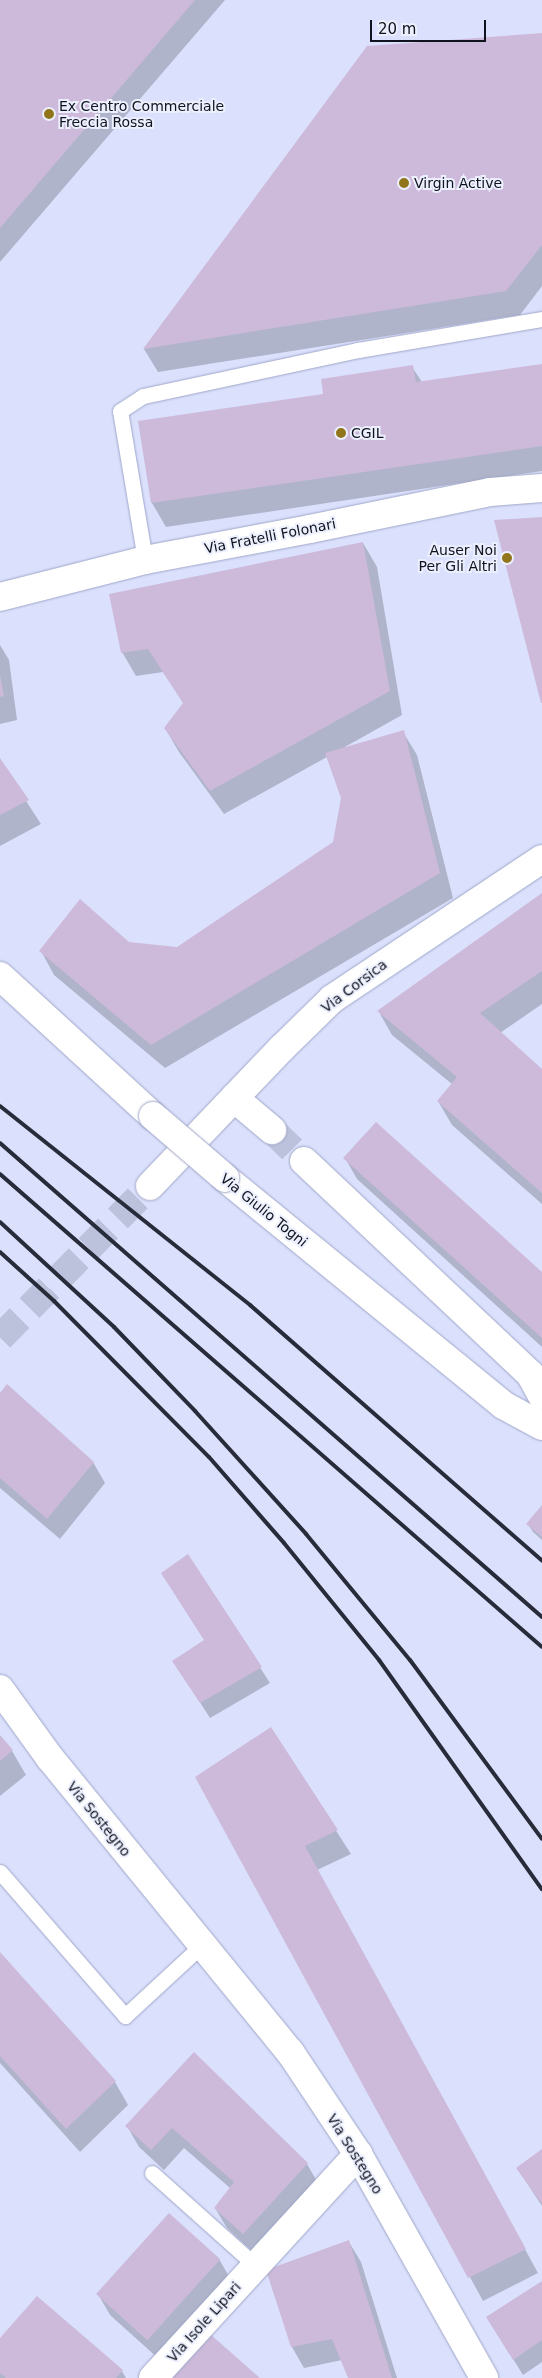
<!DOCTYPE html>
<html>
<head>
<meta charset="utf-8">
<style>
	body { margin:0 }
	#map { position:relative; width:542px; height:2378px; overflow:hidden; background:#dbe1fd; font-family:"DejaVu Sans",sans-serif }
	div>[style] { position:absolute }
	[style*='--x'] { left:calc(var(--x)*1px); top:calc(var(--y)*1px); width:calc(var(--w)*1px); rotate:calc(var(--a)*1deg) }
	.shadow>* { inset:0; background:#0003 }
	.building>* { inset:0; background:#cdbada; transform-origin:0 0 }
	.minor-tunnel>* { height:28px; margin-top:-14px; transform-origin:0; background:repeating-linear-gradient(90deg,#bdc2dc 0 28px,transparent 0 42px) }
	.secondary-tunnel>* { height:28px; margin-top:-14px; transform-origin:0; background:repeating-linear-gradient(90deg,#bdc2dc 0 28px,transparent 0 42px) }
	.roads { filter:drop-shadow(0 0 1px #a0a6c7) drop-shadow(0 0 1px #a0a6c7) }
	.service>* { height:15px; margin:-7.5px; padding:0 7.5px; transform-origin:7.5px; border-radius:7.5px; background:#fff }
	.minor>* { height:28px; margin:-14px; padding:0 14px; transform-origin:14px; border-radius:14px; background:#fff }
	.secondary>* { height:28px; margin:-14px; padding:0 14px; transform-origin:14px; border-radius:14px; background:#fff }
	.rail>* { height:4px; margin:-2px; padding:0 2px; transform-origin:2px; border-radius:2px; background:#282b39 }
	.bridges { filter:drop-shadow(0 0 1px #a0a6c7) drop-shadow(0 0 1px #a0a6c7) }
	.minor-bridge>* { height:28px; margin:-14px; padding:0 14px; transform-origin:14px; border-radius:14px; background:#fff }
	.dots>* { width:14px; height:14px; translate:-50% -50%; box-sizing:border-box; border:2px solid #eceffd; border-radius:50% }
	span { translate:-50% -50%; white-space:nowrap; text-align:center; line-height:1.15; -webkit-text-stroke:4px #eceffd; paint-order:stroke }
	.poi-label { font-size:14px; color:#10121e }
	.left { translate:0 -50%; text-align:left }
	.right { translate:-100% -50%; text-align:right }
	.street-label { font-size:14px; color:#10121e }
	.scale { position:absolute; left:370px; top:20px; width:116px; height:22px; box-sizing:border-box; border:2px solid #10121e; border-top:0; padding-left:6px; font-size:15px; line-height:18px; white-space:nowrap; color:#10121e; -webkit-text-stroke:4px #eceffd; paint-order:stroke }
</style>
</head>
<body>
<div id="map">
	<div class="shadow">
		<i style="clip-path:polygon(0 0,225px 0,0 262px)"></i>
		<i style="clip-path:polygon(542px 34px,542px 286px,520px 315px,158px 372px,144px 349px,362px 57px)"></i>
		<i style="clip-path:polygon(542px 365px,542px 471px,166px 527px,152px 503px,139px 422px,324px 395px,412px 367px,422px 382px)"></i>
		<i style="clip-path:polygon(363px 543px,377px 567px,402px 715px,343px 748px,403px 732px,417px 755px,453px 898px,165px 1068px,54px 975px,41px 951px,177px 949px,335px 843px,342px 798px,327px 757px,224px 814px,179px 752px,165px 728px,184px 704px,163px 672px,136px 676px,122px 652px)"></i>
		<i style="clip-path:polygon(0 645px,9px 660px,17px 720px,0 724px)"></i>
		<i style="clip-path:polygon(0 761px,41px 824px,0 846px)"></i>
		<i style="clip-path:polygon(542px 895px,542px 1004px,500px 1033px,542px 1070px,542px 1204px,452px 1125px,438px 1101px,452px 1084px,392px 1035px,379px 1012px)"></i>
		<i style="clip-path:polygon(345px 1158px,542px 1274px,542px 1347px,357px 1179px)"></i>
		<i style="clip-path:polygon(0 1395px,93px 1462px,105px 1483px,60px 1539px,0 1488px)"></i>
		<i style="clip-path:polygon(542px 1507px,542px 1540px,533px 1532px,528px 1524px)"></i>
		<i style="clip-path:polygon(188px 1556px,270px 1683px,210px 1718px,174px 1662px,205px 1641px,162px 1574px)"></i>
		<i style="clip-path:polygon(271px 1729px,351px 1854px,317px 1870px,538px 2273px,483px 2301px,197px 1777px)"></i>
		<i style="clip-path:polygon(0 1736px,12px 1751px,26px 1775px,0 1796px)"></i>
		<i style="clip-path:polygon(0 1954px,115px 2082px,128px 2105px,80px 2152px,0 2063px)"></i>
		<i style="clip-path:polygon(194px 2054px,307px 2164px,319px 2185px,255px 2254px,227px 2228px,215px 2208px,230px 2188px,184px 2148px,164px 2170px,139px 2147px,127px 2126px)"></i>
		<i style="clip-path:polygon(542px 2150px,542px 2206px,517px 2168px)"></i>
		<i style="clip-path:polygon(349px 2242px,361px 2262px,397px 2378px,349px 2378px,342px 2360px,304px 2368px,292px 2347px,267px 2271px)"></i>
		<i style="clip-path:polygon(219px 2259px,231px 2280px,160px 2360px,110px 2315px,98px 2294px)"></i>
		<i style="clip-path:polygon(542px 2282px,542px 2362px,523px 2375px,497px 2333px)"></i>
		<i style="clip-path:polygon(0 2340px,122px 2371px,126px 2378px,0 2378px)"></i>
	</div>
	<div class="building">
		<i style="clip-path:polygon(0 0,195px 0,0 228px)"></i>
		<i style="clip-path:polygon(542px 33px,542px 245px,506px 291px,143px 349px,367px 46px)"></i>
		<i style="clip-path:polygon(542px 364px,542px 446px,151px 503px,138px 421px,323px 394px,321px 379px,413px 365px,416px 382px)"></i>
		<i style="clip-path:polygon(542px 517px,542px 703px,541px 703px,494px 520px)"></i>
		<i style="clip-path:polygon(363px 542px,390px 691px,210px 791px,164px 728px,183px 703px,148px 649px,121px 653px,109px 594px)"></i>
		<i style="clip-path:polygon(0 675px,4px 696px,0 697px)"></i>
		<i style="clip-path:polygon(404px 730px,440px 873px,151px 1045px,39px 951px,80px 899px,129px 942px,177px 947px,333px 842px,341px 798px,325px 753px)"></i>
		<i style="clip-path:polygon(0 758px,29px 800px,0 815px)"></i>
		<i style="clip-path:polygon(542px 893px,542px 971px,480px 1013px,542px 1069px,542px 1193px,437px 1101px,457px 1077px,377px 1011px)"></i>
		<i style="clip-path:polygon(376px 1122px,542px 1272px,542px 1338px,343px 1158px)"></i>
		<i style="clip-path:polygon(7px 1384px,94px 1462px,47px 1519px,0 1478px,0 1393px)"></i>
		<i style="clip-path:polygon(542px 1505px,542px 1537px,526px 1524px)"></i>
		<i style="clip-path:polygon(188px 1554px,262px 1667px,200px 1703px,172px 1661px,204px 1640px,161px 1573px)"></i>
		<i style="clip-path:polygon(271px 1727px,338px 1830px,305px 1846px,526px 2249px,468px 2278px,195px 1777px)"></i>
		<i style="clip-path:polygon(0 1735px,13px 1750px,0 1761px)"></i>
		<i style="clip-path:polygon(0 1952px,116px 2081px,66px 2129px,0 2056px)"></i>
		<i style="clip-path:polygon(194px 2052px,308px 2163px,243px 2234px,214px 2208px,234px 2182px,172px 2128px,151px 2150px,125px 2126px)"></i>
		<i style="clip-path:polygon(542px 2149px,542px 2204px,516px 2168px)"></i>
		<i style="left:169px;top:2213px;width:69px;height:109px;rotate:42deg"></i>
		<i style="clip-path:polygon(349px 2240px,392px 2378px,348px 2378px,332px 2339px,291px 2347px,266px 2270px)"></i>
		<i style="clip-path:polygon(542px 2281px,542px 2340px,513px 2360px,486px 2317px)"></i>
		<i style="clip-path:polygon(37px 2296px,123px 2370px,116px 2378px,6px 2378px,0 2373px,0 2338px)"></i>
		<i style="clip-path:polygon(210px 2334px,260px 2378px,170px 2378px)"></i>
	</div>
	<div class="minor-tunnel">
		<i style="--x:272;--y:1130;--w:45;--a:44.1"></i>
	</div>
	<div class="secondary-tunnel">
		<i style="--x:0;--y:1338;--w:214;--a:-45.4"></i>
	</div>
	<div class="roads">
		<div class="service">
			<i style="--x:145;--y:560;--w:151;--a:-99.5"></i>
			<i style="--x:120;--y:411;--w:27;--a:-33"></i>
			<i style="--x:143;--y:396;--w:220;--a:-12.1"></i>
			<i style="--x:358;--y:350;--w:187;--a:-9.6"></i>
			<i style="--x:0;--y:1872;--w:191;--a:49"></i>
			<i style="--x:125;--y:2016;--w:105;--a:-42.7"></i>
			<i style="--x:152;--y:2173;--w:138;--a:41.8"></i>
		</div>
		<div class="minor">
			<i style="--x:0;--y:597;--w:150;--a:-14.3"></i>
			<i style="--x:145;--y:560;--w:168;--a:-10.6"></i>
			<i style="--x:310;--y:529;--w:184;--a:-11.6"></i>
			<i style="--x:490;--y:492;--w:52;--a:-4.4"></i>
			<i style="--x:0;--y:976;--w:207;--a:42.5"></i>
			<i style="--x:234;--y:1098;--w:50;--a:40.1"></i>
			<i style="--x:304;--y:1161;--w:311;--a:43.3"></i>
			<i style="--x:530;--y:1374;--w:25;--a:61"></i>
			<i style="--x:225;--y:1178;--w:359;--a:39.2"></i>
			<i style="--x:503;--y:1405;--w:44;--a:28.3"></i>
			<i style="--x:0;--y:1689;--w:85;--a:54.1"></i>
			<i style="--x:50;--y:1758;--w:380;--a:50.8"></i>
			<i style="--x:290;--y:2052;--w:123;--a:56.3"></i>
			<i style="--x:358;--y:2154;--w:257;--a:60.6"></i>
			<i style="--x:153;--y:2378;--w:304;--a:-47.5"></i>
		</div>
		<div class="secondary">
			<i style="--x:150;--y:1186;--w:191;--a:-46.3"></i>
			<i style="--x:282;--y:1048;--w:70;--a:-44.4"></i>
			<i style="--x:332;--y:999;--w:252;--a:-33.7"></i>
		</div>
	</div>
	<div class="rail">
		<i style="--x:0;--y:1106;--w:320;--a:38.5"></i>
		<i style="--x:250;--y:1305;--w:388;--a:41.2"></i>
		<i style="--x:0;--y:1143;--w:720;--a:41.17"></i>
		<i style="--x:0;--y:1174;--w:719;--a:41.11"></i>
		<i style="--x:0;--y:1222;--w:155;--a:42.6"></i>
		<i style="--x:114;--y:1327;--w:117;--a:46"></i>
		<i style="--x:195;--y:1411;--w:166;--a:47.9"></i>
		<i style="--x:306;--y:1534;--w:163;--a:50.5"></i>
		<i style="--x:410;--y:1660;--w:222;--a:53.6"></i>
		<i style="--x:0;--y:1252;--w:73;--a:42.2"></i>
		<i style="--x:54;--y:1301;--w:220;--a:45.2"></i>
		<i style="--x:209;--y:1457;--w:114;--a:48.9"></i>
		<i style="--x:284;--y:1543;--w:151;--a:50.9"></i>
		<i style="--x:379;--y:1660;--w:281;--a:54.6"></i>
	</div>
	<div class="bridges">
		<div class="minor-bridge">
			<i style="--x:153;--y:1116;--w:95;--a:40.7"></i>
		</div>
	</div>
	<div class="dots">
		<i style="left:49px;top:114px;background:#90751b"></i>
		<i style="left:404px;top:183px;background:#90751b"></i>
		<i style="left:341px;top:433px;background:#90751b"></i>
		<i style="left:507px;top:558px;background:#90751b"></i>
	</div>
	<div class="poi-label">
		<span class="left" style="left:59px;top:114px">Ex Centro Commerciale<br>Freccia Rossa</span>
		<span class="left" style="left:414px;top:183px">Virgin Active</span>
		<span class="left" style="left:351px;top:433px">CGIL</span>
		<span class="right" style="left:497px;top:558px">Auser Noi<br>Per Gli Altri</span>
	</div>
	<div class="street-label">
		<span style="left:270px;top:536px;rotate:-11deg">Via Fratelli Folonari</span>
		<span style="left:354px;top:986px;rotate:-37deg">Via Corsica</span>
		<span style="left:264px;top:1210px;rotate:39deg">Via Giulio Togni</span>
		<span style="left:99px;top:1819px;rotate:51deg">Via Sostegno</span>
		<span style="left:355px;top:2154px;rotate:58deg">Via Sostegno</span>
		<span style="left:204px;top:2322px;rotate:-48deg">Via Isole Lipari</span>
	</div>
	<div class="scale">20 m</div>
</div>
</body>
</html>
